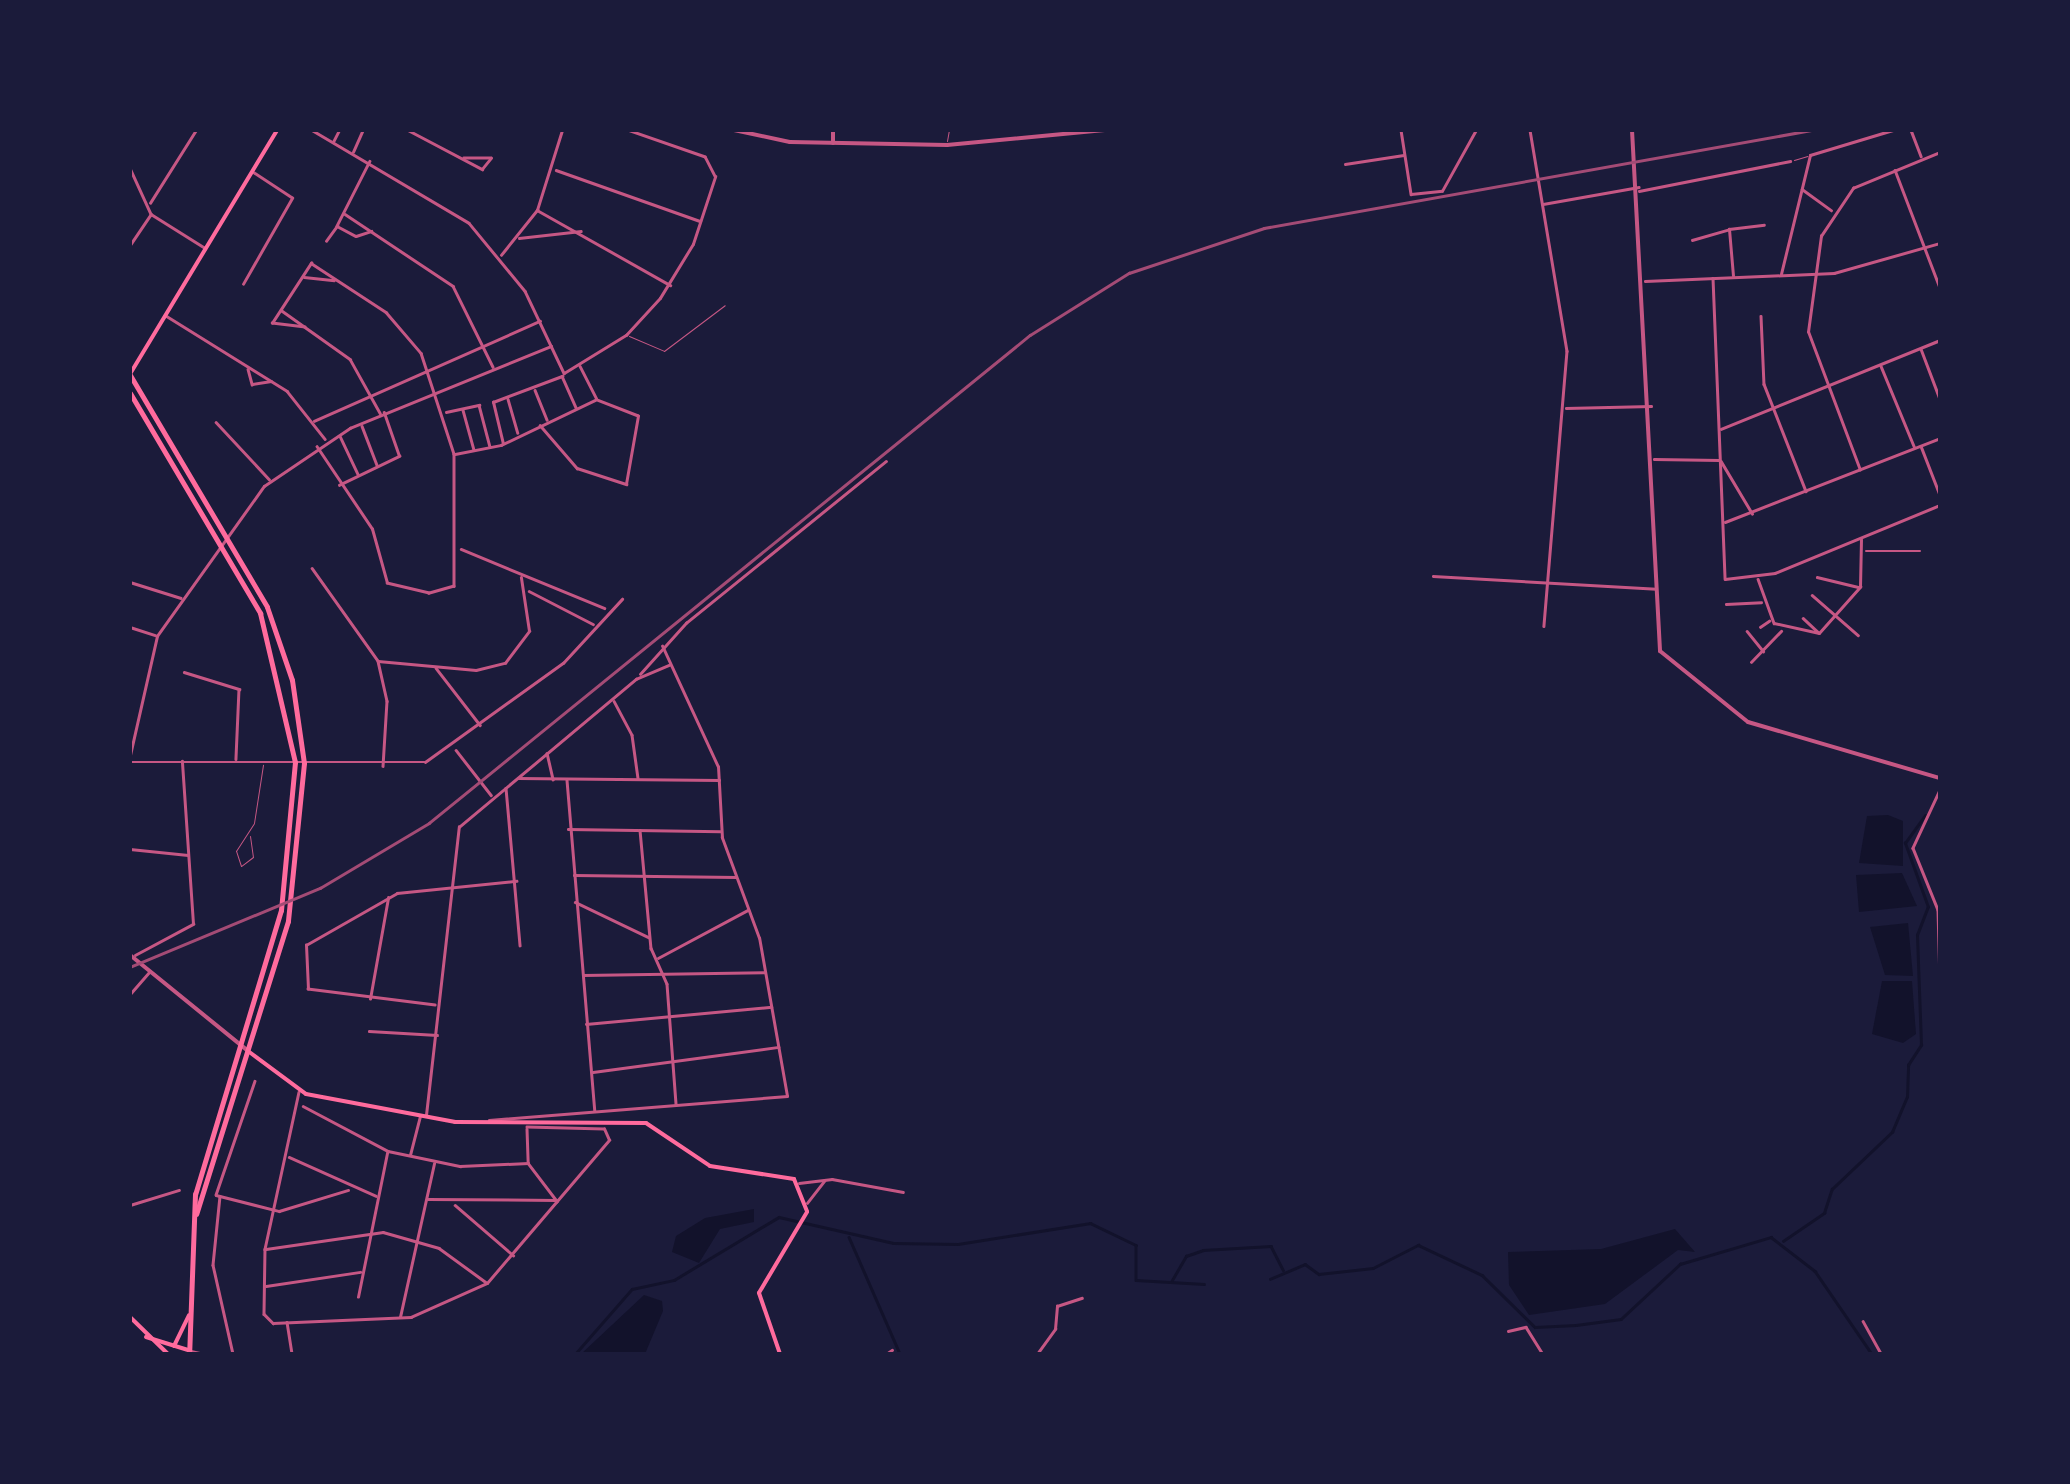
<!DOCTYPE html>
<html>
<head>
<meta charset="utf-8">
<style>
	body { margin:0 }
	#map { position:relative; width:2070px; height:1484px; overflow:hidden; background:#1b1b3a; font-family:Arial,sans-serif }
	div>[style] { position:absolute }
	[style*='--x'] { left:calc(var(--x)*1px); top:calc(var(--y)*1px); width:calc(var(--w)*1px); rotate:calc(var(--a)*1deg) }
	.water>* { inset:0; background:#12122b }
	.stream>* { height:2.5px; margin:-1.25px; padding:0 1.25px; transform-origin:1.25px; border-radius:1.25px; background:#12122b }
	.service>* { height:1px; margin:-0.5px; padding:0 0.5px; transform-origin:0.5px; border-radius:0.5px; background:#c65784 }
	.minor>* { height:2.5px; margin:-1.25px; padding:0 1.25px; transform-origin:1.25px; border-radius:1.25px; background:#c65784 }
	.tertiary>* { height:4px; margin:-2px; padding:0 2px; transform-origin:2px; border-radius:2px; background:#c65784 }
	.secondary>* { height:4px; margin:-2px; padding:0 2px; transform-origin:2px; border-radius:2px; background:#ff6b9d }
	.primary>* { height:5px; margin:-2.5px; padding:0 2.5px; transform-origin:2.5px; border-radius:2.5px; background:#ff6b9d }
	.rail>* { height:2.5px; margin:-1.25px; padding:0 1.25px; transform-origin:1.25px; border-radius:1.25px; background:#a44b75 }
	span { translate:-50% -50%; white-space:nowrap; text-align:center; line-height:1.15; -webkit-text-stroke:9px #1b1b3a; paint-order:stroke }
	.frame { position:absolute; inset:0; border:132px solid #1b1b3a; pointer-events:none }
</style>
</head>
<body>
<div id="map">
	<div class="water">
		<i style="clip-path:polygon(1888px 815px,1903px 821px,1903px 866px,1859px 863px,1867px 816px)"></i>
		<i style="clip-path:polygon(1902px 873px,1917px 906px,1859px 912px,1856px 875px)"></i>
		<i style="clip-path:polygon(1908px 923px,1913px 976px,1885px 975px,1870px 927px)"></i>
		<i style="clip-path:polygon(1882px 981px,1912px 981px,1916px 1034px,1903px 1043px,1872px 1034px)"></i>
		<i style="clip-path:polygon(754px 1209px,754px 1222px,720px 1229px,699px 1263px,672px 1252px,676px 1236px,705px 1218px)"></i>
		<i style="clip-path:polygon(1675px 1229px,1695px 1252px,1678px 1250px,1605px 1304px,1529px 1315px,1509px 1285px,1508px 1252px,1601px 1249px)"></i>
		<i style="clip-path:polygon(644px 1295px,662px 1301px,663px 1311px,645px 1354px,581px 1354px)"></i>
	</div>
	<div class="stream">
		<i style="--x:849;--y:1237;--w:128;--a:66.4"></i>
		<i style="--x:1783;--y:1241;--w:50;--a:-34.3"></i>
		<i style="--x:1824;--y:1213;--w:25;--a:-72"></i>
		<i style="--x:1832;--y:1189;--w:83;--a:-43.5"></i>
		<i style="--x:1892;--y:1132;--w:38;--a:-67"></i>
		<i style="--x:1907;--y:1097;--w:32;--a:-88"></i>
		<i style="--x:1908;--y:1065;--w:24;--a:-57"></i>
		<i style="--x:1921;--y:1045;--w:110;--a:-92.1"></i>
		<i style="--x:1917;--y:935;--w:30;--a:-69"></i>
		<i style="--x:1928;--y:907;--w:68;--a:-109.8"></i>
		<i style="--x:1905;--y:843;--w:34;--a:-54"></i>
		<i style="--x:1270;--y:1279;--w:38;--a:-23"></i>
		<i style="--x:1305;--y:1264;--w:17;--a:36"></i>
		<i style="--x:1319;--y:1274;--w:54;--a:-6.3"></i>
		<i style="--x:1373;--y:1268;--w:51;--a:-27.1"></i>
		<i style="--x:1418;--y:1245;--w:71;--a:25.1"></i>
		<i style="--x:1482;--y:1275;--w:74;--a:44.5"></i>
		<i style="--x:1535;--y:1327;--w:41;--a:-2.8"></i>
		<i style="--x:1576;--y:1325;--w:45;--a:-7.6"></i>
		<i style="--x:1621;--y:1319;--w:81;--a:-43"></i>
		<i style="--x:1680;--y:1264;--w:95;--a:-16.5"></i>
		<i style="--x:1771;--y:1237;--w:56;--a:37.7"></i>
		<i style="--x:1815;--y:1271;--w:101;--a:55.5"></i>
		<i style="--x:1171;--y:1282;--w:30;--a:-60"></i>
		<i style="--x:1186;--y:1256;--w:18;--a:-19"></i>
		<i style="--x:1203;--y:1250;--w:68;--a:-3.4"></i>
		<i style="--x:1271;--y:1246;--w:27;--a:63"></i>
		<i style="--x:575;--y:1354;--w:86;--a:-48.8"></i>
		<i style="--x:632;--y:1289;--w:43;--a:-12.1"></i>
		<i style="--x:674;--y:1280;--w:122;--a:-31"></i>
		<i style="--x:779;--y:1217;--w:117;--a:12.8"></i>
		<i style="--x:893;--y:1243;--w:65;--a:0.9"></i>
		<i style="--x:958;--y:1244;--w:134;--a:-9"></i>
		<i style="--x:1090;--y:1223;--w:51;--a:25.6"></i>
		<i style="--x:1136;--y:1245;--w:35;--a:90"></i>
		<i style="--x:1136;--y:1280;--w:68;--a:3.4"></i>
	</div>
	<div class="service">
		<i style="--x:947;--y:141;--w:11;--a:-80"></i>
		<i style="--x:1794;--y:160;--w:14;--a:-17"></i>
		<i style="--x:629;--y:336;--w:38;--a:23"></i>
		<i style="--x:664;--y:351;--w:76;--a:-37"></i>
		<i style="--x:250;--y:836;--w:21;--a:82"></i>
		<i style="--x:253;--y:857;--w:15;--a:143"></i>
		<i style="--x:241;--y:866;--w:16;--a:-108"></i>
		<i style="--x:236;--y:851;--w:33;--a:-57"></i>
		<i style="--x:254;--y:823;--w:59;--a:-81.2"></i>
	</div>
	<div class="minor">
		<i style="--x:312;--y:130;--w:182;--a:30.6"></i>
		<i style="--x:469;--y:223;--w:88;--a:50.5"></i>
		<i style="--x:525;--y:291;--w:91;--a:64.6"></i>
		<i style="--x:564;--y:373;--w:73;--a:-31.5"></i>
		<i style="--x:626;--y:335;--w:50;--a:-47.4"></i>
		<i style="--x:660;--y:298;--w:63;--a:-58.6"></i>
		<i style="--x:693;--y:244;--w:71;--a:-71.8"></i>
		<i style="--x:715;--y:177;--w:22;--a:-117"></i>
		<i style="--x:705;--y:157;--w:83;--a:-160.9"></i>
		<i style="--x:408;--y:130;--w:84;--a:27.8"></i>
		<i style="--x:482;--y:169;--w:14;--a:-51"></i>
		<i style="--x:491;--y:158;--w:27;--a:180"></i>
		<i style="--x:1401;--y:130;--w:65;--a:81.1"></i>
		<i style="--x:1411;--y:194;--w:31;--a:-6"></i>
		<i style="--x:1442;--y:191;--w:70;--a:-60.9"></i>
		<i style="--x:1530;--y:130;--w:224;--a:80.5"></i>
		<i style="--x:1567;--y:351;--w:276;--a:94.8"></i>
		<i style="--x:1911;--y:130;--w:28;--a:69"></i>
		<i style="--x:333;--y:142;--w:13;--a:-63"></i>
		<i style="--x:353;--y:152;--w:24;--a:-66"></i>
		<i style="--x:370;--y:161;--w:73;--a:116.9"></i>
		<i style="--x:337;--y:226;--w:21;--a:28"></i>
		<i style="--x:356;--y:236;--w:16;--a:-18"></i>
		<i style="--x:1345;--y:164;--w:59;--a:-8.8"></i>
		<i style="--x:130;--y:168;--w:51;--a:65.5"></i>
		<i style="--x:151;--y:214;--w:64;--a:32.2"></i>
		<i style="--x:556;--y:170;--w:153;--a:19.5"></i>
		<i style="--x:1895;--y:170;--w:126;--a:69.1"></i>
		<i style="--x:1802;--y:189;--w:36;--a:36"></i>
		<i style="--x:1639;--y:191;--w:154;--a:-11.2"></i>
		<i style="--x:150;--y:203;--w:86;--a:-57.8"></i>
		<i style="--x:1543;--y:204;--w:97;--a:-10"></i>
		<i style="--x:537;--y:210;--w:153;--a:29.4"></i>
		<i style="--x:345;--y:214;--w:130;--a:33.7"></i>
		<i style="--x:453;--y:286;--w:90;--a:63.7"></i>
		<i style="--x:519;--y:238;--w:62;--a:-6.4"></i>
		<i style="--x:1692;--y:240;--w:37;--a:-16"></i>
		<i style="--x:326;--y:241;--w:19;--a:-54"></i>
		<i style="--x:130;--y:245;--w:37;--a:-56"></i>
		<i style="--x:501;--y:255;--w:58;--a:-51.3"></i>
		<i style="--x:537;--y:210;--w:84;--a:-72.6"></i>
		<i style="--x:1781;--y:274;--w:122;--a:-76.3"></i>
		<i style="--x:1810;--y:155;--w:87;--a:-16.8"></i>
		<i style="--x:1733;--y:276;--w:47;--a:-94.9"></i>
		<i style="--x:1729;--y:229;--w:35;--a:-7"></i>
		<i style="--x:304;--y:277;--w:30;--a:6"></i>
		<i style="--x:1713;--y:278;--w:301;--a:87.7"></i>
		<i style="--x:1725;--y:579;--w:50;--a:-6.8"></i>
		<i style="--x:1775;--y:573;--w:178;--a:-22.4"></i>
		<i style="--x:1645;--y:281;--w:189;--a:-2.4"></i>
		<i style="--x:1834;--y:273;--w:110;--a:-15.8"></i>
		<i style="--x:243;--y:284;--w:99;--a:-60.3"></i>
		<i style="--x:292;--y:198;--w:45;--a:-146.7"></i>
		<i style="--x:281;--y:310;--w:85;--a:35.4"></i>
		<i style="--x:350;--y:359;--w:62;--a:60.9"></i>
		<i style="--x:165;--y:315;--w:144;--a:31.9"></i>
		<i style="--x:287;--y:391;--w:61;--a:51.6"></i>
		<i style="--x:1761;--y:316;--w:68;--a:87.5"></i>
		<i style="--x:1764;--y:384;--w:115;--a:68.6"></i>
		<i style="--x:305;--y:327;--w:33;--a:-173"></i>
		<i style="--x:272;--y:323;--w:72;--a:-57"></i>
		<i style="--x:311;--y:263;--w:90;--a:33.2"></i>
		<i style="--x:386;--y:312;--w:54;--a:49.5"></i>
		<i style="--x:421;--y:353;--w:106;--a:71.9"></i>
		<i style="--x:454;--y:454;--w:132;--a:90"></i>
		<i style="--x:454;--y:586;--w:26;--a:164"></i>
		<i style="--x:429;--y:593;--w:43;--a:-166.6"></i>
		<i style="--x:387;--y:583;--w:56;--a:-105.5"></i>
		<i style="--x:372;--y:529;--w:99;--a:-123.9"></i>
		<i style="--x:1921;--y:349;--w:53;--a:69.2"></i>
		<i style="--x:580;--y:366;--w:36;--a:63"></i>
		<i style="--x:1881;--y:366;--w:87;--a:67.6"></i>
		<i style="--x:248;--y:369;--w:16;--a:75"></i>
		<i style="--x:252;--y:384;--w:19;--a:-9"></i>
		<i style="--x:535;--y:390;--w:32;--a:68"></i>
		<i style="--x:508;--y:399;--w:35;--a:74"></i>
		<i style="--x:1566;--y:408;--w:85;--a:-1.3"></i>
		<i style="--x:463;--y:410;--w:41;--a:74.6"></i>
		<i style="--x:446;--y:412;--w:34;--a:-12"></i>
		<i style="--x:479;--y:405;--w:43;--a:75.3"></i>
		<i style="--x:314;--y:421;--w:247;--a:-23.9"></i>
		<i style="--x:216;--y:422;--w:78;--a:47.1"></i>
		<i style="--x:540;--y:425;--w:57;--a:49.3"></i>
		<i style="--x:577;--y:468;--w:52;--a:18.1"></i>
		<i style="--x:626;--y:484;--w:69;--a:-80"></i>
		<i style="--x:638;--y:416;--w:44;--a:-158.7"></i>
		<i style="--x:362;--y:426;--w:42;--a:69"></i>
		<i style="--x:1721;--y:429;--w:236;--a:-22.1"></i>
		<i style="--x:340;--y:436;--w:42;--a:64.7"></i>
		<i style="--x:503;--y:444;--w:43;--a:-103.4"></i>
		<i style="--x:493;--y:402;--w:74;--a:-20.6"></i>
		<i style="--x:562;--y:376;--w:35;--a:66"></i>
		<i style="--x:1921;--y:446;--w:53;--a:68.8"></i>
		<i style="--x:455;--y:454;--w:47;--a:-11.1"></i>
		<i style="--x:501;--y:445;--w:104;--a:-25.6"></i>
		<i style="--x:1654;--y:459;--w:65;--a:0.9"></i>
		<i style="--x:1721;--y:461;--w:61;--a:59.2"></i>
		<i style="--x:1860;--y:470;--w:147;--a:-110.6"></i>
		<i style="--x:1808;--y:332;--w:97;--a:-82.3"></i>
		<i style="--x:1821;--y:236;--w:58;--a:-56.3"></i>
		<i style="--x:1853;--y:188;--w:94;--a:-22.5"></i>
		<i style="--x:339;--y:485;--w:67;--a:-25.8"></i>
		<i style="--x:399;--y:456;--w:46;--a:-109.2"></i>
		<i style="--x:1725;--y:522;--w:231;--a:-21.3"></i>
		<i style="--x:461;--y:549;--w:155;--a:22.4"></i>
		<i style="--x:1866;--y:551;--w:54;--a:0"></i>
		<i style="--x:312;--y:568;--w:114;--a:54.6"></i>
		<i style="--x:378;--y:661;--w:41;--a:77.3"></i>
		<i style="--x:387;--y:701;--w:65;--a:93.5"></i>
		<i style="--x:1433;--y:576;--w:223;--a:3.3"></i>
		<i style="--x:1817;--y:577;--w:42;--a:13.7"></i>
		<i style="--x:1758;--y:579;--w:47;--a:70"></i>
		<i style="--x:1774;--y:623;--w:46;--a:12.5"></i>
		<i style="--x:1819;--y:633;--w:62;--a:-48.3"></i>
		<i style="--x:1860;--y:587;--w:47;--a:-88.8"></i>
		<i style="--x:130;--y:582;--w:53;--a:17.4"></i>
		<i style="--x:529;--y:591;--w:72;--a:27.3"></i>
		<i style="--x:1812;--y:595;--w:61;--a:41"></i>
		<i style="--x:1726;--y:604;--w:35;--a:-3"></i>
		<i style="--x:1803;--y:618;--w:21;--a:43"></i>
		<i style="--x:130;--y:627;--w:26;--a:18"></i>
		<i style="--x:1760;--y:627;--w:11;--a:-34"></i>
		<i style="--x:1747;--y:631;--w:26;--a:51"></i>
		<i style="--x:378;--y:661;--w:98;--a:5.2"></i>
		<i style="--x:476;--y:670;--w:30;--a:-14"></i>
		<i style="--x:505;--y:663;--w:40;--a:-53"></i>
		<i style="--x:529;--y:631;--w:54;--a:-98.6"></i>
		<i style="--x:1751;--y:662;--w:43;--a:-45.9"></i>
		<i style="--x:436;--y:668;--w:72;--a:52.3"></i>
		<i style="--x:184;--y:672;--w:58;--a:17.2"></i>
		<i style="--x:239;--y:689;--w:70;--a:92.5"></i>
		<i style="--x:640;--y:674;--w:69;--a:-48"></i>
		<i style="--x:686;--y:623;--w:257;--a:-39"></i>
		<i style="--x:614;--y:701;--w:38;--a:62"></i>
		<i style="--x:632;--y:735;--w:43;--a:82.1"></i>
		<i style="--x:456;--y:750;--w:57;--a:52.1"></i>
		<i style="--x:547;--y:753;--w:27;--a:77"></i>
		<i style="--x:130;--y:755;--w:122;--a:-77.2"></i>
		<i style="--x:157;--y:636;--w:184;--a:-54.5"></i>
		<i style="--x:264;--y:486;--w:104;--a:-34"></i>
		<i style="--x:350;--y:428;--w:217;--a:-22.2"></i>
		<i style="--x:130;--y:762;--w:295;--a:0"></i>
		<i style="--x:425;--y:762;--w:170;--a:-35.7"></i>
		<i style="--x:563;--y:663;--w:87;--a:-47.3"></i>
		<i style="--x:518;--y:778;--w:201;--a:0.6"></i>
		<i style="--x:567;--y:780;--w:331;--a:85.2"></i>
		<i style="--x:506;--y:788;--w:158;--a:84.9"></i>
		<i style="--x:1940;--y:790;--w:64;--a:115"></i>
		<i style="--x:1913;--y:848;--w:67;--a:68"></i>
		<i style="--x:1938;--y:910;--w:72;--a:88.4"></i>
		<i style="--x:568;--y:829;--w:152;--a:0.8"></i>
		<i style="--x:640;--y:830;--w:119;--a:84.7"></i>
		<i style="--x:651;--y:948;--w:39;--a:66"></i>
		<i style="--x:667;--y:984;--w:120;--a:85.7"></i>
		<i style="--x:130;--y:849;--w:58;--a:5.9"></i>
		<i style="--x:574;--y:875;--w:162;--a:0.7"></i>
		<i style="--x:575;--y:902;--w:81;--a:25.6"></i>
		<i style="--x:135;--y:955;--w:66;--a:-28.1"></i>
		<i style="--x:193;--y:924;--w:163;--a:-93.9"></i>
		<i style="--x:658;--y:958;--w:102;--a:-28.1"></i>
		<i style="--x:583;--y:975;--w:182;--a:-0.9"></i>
		<i style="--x:130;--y:994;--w:28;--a:-49"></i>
		<i style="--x:370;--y:999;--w:103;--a:-79.9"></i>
		<i style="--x:435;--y:1005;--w:128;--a:-172.8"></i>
		<i style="--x:308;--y:989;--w:44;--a:-92.6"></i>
		<i style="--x:306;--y:945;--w:105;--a:-29.7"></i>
		<i style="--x:397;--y:893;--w:120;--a:-5.8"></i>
		<i style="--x:586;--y:1024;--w:186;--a:-5.3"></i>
		<i style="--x:369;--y:1031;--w:68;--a:3.4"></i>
		<i style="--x:593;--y:1072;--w:187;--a:-7.7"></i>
		<i style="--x:255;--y:1081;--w:120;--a:108.9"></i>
		<i style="--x:216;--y:1195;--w:65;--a:14.3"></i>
		<i style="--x:279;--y:1211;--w:72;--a:-16.9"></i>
		<i style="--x:299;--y:1092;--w:161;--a:102.2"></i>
		<i style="--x:265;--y:1249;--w:65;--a:90.9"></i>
		<i style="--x:264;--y:1314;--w:13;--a:45"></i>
		<i style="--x:273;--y:1323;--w:138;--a:-2.5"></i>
		<i style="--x:411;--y:1317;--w:83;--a:-24.1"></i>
		<i style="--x:487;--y:1283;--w:188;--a:-49.5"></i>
		<i style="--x:609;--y:1140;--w:12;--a:-114"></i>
		<i style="--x:604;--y:1129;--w:77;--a:-178.5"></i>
		<i style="--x:303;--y:1106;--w:96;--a:27.9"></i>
		<i style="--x:388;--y:1151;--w:74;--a:11.8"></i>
		<i style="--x:460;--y:1166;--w:68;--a:-2.5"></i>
		<i style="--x:426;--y:1115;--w:290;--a:-83.5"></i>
		<i style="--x:459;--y:827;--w:231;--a:-39.9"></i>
		<i style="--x:636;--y:679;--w:36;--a:-23"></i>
		<i style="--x:489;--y:1120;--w:299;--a:-4.6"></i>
		<i style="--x:787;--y:1096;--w:160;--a:-100"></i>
		<i style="--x:759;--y:938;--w:107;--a:-110.3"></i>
		<i style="--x:722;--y:838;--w:71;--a:-93.2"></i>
		<i style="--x:718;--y:767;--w:133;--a:-114.8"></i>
		<i style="--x:527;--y:1129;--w:34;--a:88"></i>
		<i style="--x:528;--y:1163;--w:48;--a:52.7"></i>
		<i style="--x:410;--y:1155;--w:40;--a:-75.6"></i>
		<i style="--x:289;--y:1157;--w:95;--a:24.1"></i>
		<i style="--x:799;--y:1183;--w:33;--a:-7"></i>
		<i style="--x:832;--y:1179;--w:72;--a:10.4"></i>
		<i style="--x:220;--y:1196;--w:69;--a:95.8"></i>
		<i style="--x:213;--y:1265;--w:91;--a:77.3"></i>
		<i style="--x:428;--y:1199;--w:128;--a:0.4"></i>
		<i style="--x:807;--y:1203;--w:28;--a:-52"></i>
		<i style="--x:130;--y:1205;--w:51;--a:-17"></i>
		<i style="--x:455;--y:1205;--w:77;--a:40.8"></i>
		<i style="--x:266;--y:1249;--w:118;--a:-8.3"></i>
		<i style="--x:383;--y:1232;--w:58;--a:15.9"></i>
		<i style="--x:439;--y:1248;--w:59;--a:36.1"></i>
		<i style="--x:266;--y:1286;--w:95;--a:-8.5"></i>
		<i style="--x:358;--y:1297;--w:147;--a:-78.6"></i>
		<i style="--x:400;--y:1317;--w:157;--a:-77.5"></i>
		<i style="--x:1863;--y:1321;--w:38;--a:61"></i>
		<i style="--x:287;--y:1322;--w:32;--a:81"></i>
		<i style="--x:1508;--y:1331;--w:18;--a:-13"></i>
		<i style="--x:1526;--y:1327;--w:32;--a:58"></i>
		<i style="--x:191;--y:1351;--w:13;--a:13"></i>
		<i style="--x:886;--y:1354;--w:7;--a:-34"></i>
		<i style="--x:1037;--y:1354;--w:31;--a:-54"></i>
		<i style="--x:1055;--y:1329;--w:23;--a:-85"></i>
		<i style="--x:1057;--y:1306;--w:26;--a:-18"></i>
	</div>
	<div class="tertiary">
		<i style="--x:734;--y:130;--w:57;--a:12.1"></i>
		<i style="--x:790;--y:142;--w:157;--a:1.1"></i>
		<i style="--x:947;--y:145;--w:161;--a:-5.4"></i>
		<i style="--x:1632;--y:130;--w:522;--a:86.92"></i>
		<i style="--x:1660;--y:651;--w:113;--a:38.9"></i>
		<i style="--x:1748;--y:722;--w:200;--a:16.3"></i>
		<i style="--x:833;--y:143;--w:13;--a:-90"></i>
		<i style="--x:130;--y:955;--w:152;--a:39.1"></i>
	</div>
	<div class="secondary">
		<i style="--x:130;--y:374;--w:285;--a:-58.9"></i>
		<i style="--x:248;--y:1051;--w:72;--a:36.6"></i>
		<i style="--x:306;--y:1094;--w:152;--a:10.6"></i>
		<i style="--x:455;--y:1122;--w:191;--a:0.3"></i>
		<i style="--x:646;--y:1123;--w:77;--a:33.9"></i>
		<i style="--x:710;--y:1166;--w:85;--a:8.8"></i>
		<i style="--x:794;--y:1179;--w:35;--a:68"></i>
		<i style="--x:807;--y:1212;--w:94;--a:120.7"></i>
		<i style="--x:759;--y:1293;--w:65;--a:71"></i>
		<i style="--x:130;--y:1317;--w:53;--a:44.2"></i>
		<i style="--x:146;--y:1337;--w:44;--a:17.2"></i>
		<i style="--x:174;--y:1346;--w:34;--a:-64"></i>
	</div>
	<div class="primary">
		<i style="--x:130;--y:375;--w:269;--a:59.4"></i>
		<i style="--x:267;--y:607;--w:77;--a:71.1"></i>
		<i style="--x:292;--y:680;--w:84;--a:81.8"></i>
		<i style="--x:304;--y:763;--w:159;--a:95.8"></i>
		<i style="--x:288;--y:921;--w:307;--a:107.4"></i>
		<i style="--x:130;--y:393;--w:256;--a:59.4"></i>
		<i style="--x:260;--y:613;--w:153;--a:76.8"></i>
		<i style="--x:295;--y:762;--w:149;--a:95.4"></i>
		<i style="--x:281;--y:910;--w:297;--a:106.8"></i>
		<i style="--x:195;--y:1194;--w:160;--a:92.1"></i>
	</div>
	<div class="rail">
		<i style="--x:130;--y:967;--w:206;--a:-22.6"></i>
		<i style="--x:320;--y:888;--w:127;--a:-30.8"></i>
		<i style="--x:429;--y:823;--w:774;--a:-39.08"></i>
		<i style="--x:1030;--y:335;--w:117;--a:-32.1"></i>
		<i style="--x:1129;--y:273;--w:142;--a:-18.4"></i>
		<i style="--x:1264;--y:228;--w:557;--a:-10.14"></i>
	</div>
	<div class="frame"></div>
</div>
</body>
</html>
